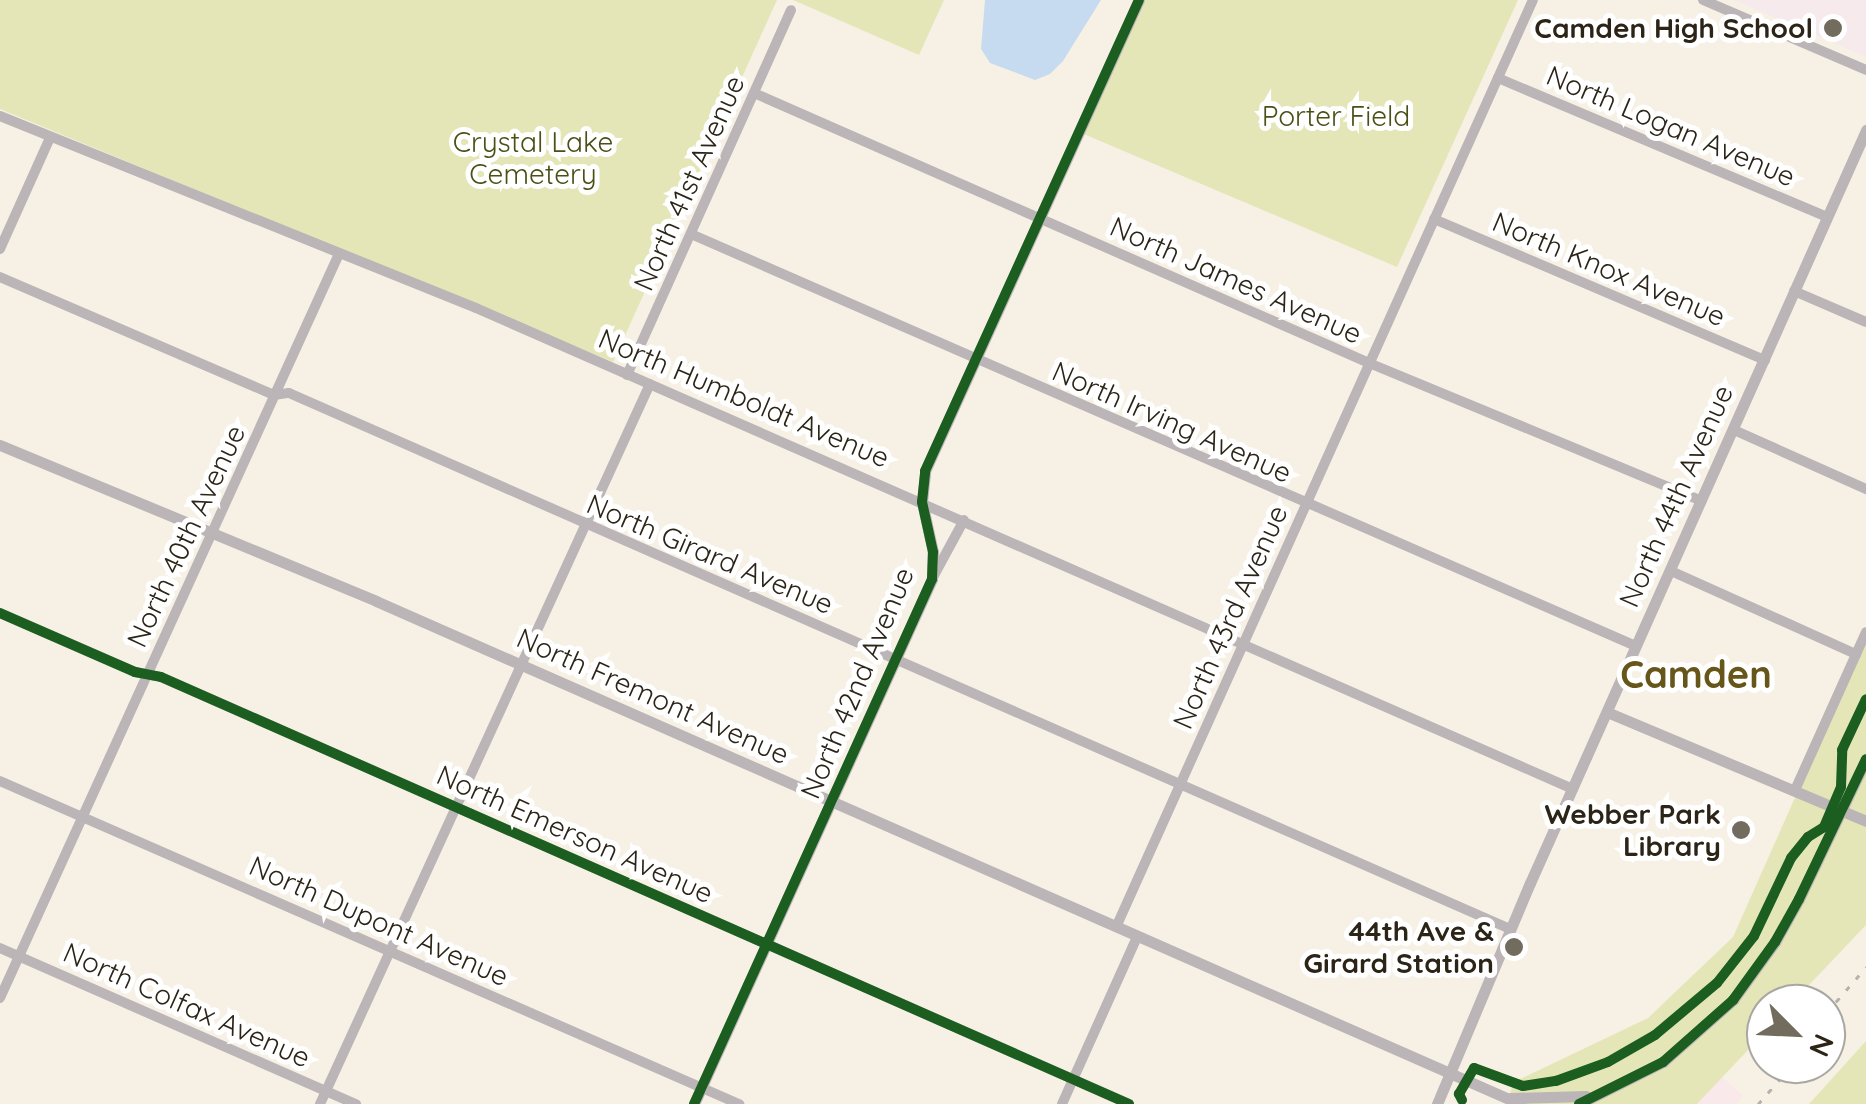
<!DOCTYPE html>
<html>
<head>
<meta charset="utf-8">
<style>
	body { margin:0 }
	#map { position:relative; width:1866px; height:1104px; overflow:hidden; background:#f7f1e5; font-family:Quicksand,sans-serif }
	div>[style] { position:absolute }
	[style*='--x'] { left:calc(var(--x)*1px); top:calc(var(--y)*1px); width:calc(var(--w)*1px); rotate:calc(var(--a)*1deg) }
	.industrial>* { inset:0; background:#f9e9ea }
	.education>* { inset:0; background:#f7eaed }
	.green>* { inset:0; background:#e4e6b8 }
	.water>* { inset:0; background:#c6dbf0 }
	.minor>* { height:10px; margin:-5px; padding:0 5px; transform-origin:5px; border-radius:5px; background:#bbb5b8 }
	.tertiary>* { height:11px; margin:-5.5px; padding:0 5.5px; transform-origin:5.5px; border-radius:5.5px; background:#bbb5b8 }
	.rail>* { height:2.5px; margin-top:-1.25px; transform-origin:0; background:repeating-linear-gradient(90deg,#b7b1af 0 5px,transparent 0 15px) }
	.cycleway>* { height:10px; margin:-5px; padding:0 5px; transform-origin:5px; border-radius:5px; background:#1b5e20 }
	.dots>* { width:28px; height:28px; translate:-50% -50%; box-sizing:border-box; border:5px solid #fff; border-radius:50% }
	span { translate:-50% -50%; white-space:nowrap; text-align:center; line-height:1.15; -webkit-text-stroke:10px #fff; paint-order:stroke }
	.poi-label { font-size:28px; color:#2b2417; font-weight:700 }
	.right { translate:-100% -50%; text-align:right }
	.park-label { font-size:28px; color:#4b5016 }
	.street-label { font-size:28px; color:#2b2417 }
	.district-label { font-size:38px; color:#66561a; font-weight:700 }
	.north { position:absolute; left:1746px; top:984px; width:100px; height:100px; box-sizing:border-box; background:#fff; border:2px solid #aaa7a2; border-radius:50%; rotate:114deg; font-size:28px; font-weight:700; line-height:40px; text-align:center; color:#2b2417 }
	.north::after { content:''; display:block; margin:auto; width:35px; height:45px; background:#726c5f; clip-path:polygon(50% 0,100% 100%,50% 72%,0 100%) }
</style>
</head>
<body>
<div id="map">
	<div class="industrial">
		<i style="clip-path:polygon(1722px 1077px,1743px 1096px,1736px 1104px,1696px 1104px)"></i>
	</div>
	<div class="education">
		<i style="clip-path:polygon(1734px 0,1866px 0,1866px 57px)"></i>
	</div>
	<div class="green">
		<i style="clip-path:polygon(0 0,777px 0,613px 362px,0 109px)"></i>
		<i style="clip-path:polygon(793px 0,944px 0,919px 55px)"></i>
		<i style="clip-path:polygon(1139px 0,1518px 0,1397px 267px,1079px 132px)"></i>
		<i style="clip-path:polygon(1866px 638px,1866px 925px,1791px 1004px,1766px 1004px,1766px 1031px,1697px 1104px,1506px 1104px,1514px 1082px,1648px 1018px,1733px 937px)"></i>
		<i style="clip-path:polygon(1866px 1041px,1866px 1104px,1809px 1104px)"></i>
	</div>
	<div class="water">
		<i style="clip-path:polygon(985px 0,1101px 0,1063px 61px,1050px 74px,1035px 80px,990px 63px,981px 49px)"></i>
	</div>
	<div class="minor">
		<i style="--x:1703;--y:0;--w:177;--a:23.2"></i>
		<i style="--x:1498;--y:78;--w:357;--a:22.9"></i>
		<i style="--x:754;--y:93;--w:672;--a:23.7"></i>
		<i style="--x:1369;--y:363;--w:360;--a:22.5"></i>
		<i style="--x:0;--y:116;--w:513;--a:21.97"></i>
		<i style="--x:476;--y:308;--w:1198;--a:23.68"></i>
		<i style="--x:1434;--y:219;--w:360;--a:23.1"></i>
		<i style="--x:691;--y:234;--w:1031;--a:23.56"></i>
		<i style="--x:0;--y:249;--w:122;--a:-65.8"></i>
		<i style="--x:0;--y:277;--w:298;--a:23.3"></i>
		<i style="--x:274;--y:395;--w:15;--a:-8"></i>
		<i style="--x:289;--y:393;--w:1333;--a:23.7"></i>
		<i style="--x:1794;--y:291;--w:78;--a:23.3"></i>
		<i style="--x:627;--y:375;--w:400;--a:-65.8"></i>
		<i style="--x:1734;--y:430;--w:145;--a:24.1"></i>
		<i style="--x:1671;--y:571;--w:203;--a:24.2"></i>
		<i style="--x:932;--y:579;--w:67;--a:-61.5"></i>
		<i style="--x:0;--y:613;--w:147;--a:23.6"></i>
		<i style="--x:135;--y:672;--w:26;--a:11"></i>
		<i style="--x:161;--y:677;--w:1058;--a:23.8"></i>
		<i style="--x:0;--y:781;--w:807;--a:23.61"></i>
		<i style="--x:1795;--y:790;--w:173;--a:-65.8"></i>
		<i style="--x:1117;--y:925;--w:1014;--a:-65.79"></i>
		<i style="--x:0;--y:948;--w:389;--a:23.7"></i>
		<i style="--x:0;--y:998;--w:815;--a:-65.51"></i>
		<i style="--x:320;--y:1104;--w:792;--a:-65.38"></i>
		<i style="--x:1062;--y:1104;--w:181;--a:-65.8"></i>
	</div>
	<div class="tertiary">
		<i style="--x:0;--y:445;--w:407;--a:22.5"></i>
		<i style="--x:376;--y:601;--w:1250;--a:23.73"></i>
		<i style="--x:1607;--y:712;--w:281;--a:22.8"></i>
		<i style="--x:1510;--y:1098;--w:76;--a:-1.5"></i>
		<i style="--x:694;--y:1104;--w:576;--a:-65.61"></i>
		<i style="--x:932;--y:579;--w:27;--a:-88"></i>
		<i style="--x:933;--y:552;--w:51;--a:-102.4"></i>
		<i style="--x:922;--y:502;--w:31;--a:-84"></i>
		<i style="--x:925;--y:471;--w:517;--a:-65.57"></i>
		<i style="--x:1437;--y:1104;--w:240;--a:-67.2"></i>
		<i style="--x:1530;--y:883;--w:825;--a:-65.95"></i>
		<i style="--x:1579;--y:1104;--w:94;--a:-26.6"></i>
		<i style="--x:1663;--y:1062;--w:94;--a:-41.5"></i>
		<i style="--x:1733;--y:1000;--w:72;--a:-54.1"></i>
		<i style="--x:1775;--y:942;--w:49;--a:-60.8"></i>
		<i style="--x:1799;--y:899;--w:155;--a:-64.4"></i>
	</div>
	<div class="rail">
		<i style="--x:1826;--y:1013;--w:61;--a:-49"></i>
		<i style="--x:1758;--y:1104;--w:53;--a:-48.8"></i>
	</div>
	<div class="cycleway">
		<i style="--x:0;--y:613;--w:147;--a:23.6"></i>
		<i style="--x:135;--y:672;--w:26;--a:11"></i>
		<i style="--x:161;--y:677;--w:1058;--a:23.8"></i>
		<i style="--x:1462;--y:1100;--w:7;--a:-117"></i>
		<i style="--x:1459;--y:1094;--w:30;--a:-60"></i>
		<i style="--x:1474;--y:1068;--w:52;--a:20.2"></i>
		<i style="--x:1523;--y:1086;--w:33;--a:-9"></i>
		<i style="--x:1556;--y:1081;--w:55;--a:-20.1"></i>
		<i style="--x:1608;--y:1062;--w:54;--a:-29.9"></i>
		<i style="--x:1655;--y:1035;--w:81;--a:-40"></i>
		<i style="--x:1717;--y:983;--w:60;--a:-51.8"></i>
		<i style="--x:1754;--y:936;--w:86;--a:-64.6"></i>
		<i style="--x:1791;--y:858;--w:27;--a:-51"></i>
		<i style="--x:1808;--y:837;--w:19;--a:-32"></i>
		<i style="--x:1824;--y:827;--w:43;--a:-67"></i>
		<i style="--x:1841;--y:787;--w:37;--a:-88"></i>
		<i style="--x:1842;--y:750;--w:56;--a:-64.8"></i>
		<i style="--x:694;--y:1104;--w:576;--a:-65.61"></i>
		<i style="--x:932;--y:579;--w:27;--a:-88"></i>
		<i style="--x:933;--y:552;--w:51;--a:-102.4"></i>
		<i style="--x:922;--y:502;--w:31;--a:-84"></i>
		<i style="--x:925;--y:471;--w:517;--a:-65.57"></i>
		<i style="--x:1579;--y:1104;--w:94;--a:-26.6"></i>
		<i style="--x:1663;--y:1062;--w:94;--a:-41.5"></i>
		<i style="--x:1733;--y:1000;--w:72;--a:-54.1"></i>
		<i style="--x:1775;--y:942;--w:49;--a:-60.8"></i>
		<i style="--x:1799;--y:899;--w:155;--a:-64.4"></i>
	</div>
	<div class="dots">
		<i style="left:1833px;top:28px;background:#726c5f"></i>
		<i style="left:1741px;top:830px;background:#726c5f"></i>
		<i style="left:1514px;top:947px;background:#726c5f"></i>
	</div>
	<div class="poi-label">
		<span class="right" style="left:1813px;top:28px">Camden High School</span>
		<span class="right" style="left:1721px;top:830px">Webber Park<br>Library</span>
		<span class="right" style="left:1494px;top:947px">44th Ave &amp;<br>Girard Station</span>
	</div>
	<div class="park-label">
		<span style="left:1336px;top:116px">Porter Field</span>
		<span style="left:533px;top:158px">Crystal Lake<br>Cemetery</span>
	</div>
	<div class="street-label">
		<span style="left:1671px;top:126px;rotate:23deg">North Logan Avenue</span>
		<span style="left:689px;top:183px;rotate:-66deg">North 41st Avenue</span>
		<span style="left:1609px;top:269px;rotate:23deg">North Knox Avenue</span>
		<span style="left:1236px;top:280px;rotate:24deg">North James Avenue</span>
		<span style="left:744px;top:398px;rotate:23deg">North Humboldt Avenue</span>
		<span style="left:1172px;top:422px;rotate:24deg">North Irving Avenue</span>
		<span style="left:1676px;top:496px;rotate:-66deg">North 44th Avenue</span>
		<span style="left:186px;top:536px;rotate:-65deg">North 40th Avenue</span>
		<span style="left:710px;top:554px;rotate:23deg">North Girard Avenue</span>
		<span style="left:1230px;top:617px;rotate:-66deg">North 43rd Avenue</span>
		<span style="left:857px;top:683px;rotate:-67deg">North 42nd Avenue</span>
		<span style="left:653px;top:696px;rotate:24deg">North Fremont Avenue</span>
		<span style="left:575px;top:834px;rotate:24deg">North Emerson Avenue</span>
		<span style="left:379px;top:921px;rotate:24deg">North Dupont Avenue</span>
		<span style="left:187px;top:1005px;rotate:24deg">North Colfax Avenue</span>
	</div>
	<div class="district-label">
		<span style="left:1696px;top:675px">Camden</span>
	</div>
	<div class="north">N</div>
</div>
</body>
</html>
